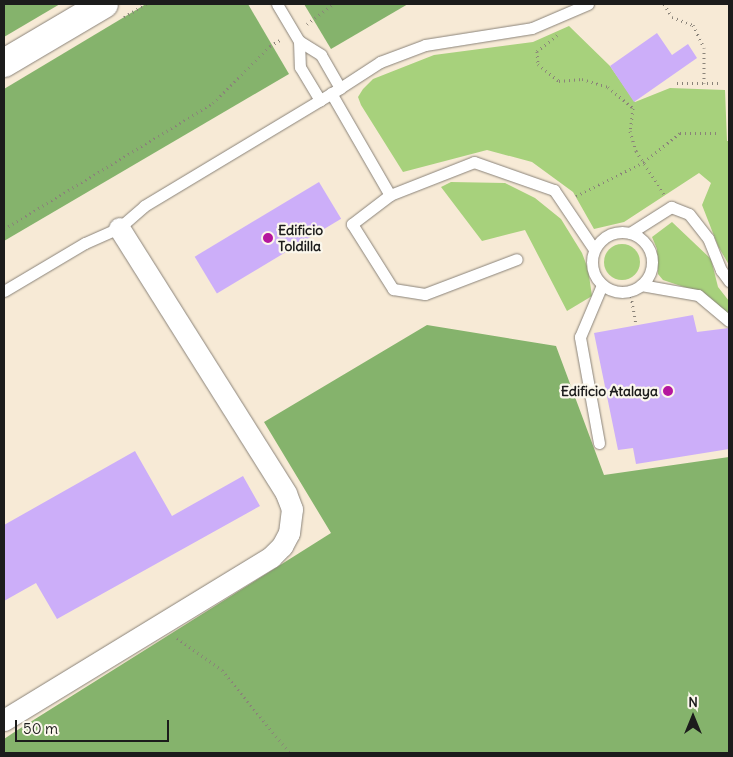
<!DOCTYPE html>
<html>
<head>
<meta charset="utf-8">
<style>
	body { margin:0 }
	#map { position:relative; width:733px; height:757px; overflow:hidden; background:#f7ead6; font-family:Delius,sans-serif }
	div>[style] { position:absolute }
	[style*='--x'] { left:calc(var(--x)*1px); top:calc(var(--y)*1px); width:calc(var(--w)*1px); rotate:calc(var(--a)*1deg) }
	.green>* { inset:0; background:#a7d17c }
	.round { border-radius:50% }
	.forest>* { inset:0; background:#85b36c }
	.building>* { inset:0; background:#ccaef9; transform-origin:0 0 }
	.path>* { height:3px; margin-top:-1.5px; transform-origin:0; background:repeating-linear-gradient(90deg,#8a8379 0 1px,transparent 0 5px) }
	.roads { filter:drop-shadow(0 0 1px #8a8379) drop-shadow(0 0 1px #8a8379) }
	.lane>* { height:11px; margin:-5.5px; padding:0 5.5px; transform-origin:5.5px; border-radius:5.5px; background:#fff }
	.lane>.ring { margin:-5.5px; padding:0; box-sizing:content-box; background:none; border:11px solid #fff; border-radius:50% }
	.street>* { height:21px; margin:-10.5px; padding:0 10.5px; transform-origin:10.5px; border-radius:10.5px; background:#fff }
	.secondary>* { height:28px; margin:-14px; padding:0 14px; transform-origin:14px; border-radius:14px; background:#fff }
	.dots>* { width:14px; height:14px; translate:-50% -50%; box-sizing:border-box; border:2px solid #fbf7ec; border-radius:50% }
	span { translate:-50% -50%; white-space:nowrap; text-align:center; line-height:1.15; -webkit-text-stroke:4.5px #fbf7ec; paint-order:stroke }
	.poi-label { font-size:14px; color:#1c1c1c; font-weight:700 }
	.left { translate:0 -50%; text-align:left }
	.right { translate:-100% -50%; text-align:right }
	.frame { position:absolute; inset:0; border:5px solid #1c1c1c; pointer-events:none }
	.north { position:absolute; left:668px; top:692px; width:50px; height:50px; -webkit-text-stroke:4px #fbf7ec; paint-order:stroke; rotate:0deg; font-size:14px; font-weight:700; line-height:20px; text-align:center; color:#1c1c1c }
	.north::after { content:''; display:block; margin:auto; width:18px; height:22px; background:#1c1c1c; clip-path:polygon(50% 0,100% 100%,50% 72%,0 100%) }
	.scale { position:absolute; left:15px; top:720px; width:154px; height:22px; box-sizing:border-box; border:2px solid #1c1c1c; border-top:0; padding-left:6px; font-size:15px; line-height:18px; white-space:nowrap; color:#1c1c1c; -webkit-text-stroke:4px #fbf7ec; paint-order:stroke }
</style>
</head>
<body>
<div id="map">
	<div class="green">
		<i style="clip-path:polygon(569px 26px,610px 66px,635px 102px,670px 88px,725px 90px,727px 141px,729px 141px,729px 265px,718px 246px,702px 205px,711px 183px,699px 173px,624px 222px,594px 229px,573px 192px,532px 162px,487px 150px,403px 172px,361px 105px,358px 97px,363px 89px,373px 79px,434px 55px,533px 42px)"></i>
		<i style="clip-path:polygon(451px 182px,505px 183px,535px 198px,561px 219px,582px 253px,588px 269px,592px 296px,567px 311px,525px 230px,482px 241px,441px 187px)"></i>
		<i style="clip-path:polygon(672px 222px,711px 259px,718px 287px,729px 301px,729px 315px,702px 293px,663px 280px,658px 274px,657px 249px,652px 237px)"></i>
		<i class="round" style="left:604px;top:244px;width:36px;height:36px"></i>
	</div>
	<div class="forest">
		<i style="clip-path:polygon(4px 4px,60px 4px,4px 37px)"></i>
		<i style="clip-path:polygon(146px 4px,248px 4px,289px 74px,4px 241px,4px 89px)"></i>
		<i style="clip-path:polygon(304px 4px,408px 4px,331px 49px)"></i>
		<i style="clip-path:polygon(427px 325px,556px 346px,604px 475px,729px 457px,729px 753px,4px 753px,4px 739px,16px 731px,331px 533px,264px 422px)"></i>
	</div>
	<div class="building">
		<i style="clip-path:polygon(657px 33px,672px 55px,688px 44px,697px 58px,634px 102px,610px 66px)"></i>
		<i style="left:319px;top:182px;width:43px;height:145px;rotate:59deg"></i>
		<i style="clip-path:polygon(693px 315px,697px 332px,729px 328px,729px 449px,636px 464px,633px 448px,618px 450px,594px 333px)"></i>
		<i style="clip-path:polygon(135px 451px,172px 516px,243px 476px,260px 506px,57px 619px,36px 583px,4px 601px,4px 525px)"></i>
	</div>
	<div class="path">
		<i style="--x:664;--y:4;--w:15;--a:58"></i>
		<i style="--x:672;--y:17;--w:22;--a:21"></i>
		<i style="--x:693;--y:25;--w:25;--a:64"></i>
		<i style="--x:704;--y:48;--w:35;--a:90"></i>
		<i style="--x:124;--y:17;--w:26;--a:-31"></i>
		<i style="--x:307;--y:24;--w:34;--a:-37"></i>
		<i style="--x:557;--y:35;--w:26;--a:141"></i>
		<i style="--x:537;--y:51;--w:13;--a:86"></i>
		<i style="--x:538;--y:64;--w:27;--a:39"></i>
		<i style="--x:559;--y:81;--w:23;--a:-5"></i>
		<i style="--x:582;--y:79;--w:27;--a:17"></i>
		<i style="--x:608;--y:87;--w:33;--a:40"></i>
		<i style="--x:633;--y:108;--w:23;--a:97"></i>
		<i style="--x:630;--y:131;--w:21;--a:73"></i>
		<i style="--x:636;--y:151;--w:51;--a:56.9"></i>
		<i style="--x:677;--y:83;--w:44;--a:0"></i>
		<i style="--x:576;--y:196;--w:76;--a:-26.6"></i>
		<i style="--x:644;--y:162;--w:46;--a:-38.9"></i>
		<i style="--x:680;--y:133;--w:37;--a:0"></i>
		<i style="--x:4;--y:229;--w:244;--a:-31.1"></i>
		<i style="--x:213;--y:103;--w:81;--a:-45"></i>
		<i style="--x:270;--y:46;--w:12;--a:-31"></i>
		<i style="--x:631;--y:296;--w:29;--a:80"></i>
		<i style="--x:177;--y:638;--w:55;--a:35.4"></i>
		<i style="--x:222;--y:670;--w:107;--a:50.7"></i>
	</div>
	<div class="roads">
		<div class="lane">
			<i style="--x:277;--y:4;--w:43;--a:59.3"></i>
			<i style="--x:299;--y:41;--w:26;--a:88"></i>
			<i style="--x:300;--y:67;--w:39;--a:59"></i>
			<i style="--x:299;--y:41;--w:26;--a:32"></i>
			<i style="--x:321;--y:55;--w:38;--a:60"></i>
			<i style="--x:331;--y:93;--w:118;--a:60"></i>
			<i style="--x:390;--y:195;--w:90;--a:-21.4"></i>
			<i style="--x:474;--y:162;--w:85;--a:19.3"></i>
			<i style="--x:554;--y:190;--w:71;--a:55.9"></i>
			<i style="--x:390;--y:195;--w:48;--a:142.7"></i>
			<i style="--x:352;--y:224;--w:77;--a:57.8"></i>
			<i style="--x:393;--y:289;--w:32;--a:9"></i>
			<i style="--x:425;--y:294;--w:98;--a:-20.8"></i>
			<i class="ring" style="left:592px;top:232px;width:49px;height:49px"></i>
			<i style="--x:630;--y:233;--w:49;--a:-32.4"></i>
			<i style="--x:671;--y:207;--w:19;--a:21"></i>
			<i style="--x:689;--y:214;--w:31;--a:52"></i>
			<i style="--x:708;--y:238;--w:35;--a:68"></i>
			<i style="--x:721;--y:270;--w:14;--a:54"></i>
			<i style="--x:641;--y:285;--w:58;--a:10"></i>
			<i style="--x:698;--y:295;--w:40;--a:40"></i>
			<i style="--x:4;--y:291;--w:94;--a:-30.7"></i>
			<i style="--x:85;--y:243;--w:37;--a:-24"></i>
			<i style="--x:119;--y:228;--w:33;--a:-41"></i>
			<i style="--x:144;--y:206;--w:229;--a:-31"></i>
			<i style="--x:340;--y:88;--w:48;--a:-33"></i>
			<i style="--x:380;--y:62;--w:48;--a:-20.7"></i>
			<i style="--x:425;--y:45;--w:108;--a:-9"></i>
			<i style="--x:532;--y:28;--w:61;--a:-23.2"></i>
			<i style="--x:599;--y:443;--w:108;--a:-100.2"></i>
			<i style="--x:580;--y:337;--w:56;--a:-67.1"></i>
		</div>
		<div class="street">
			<i style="--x:4;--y:720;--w:313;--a:-31.4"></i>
			<i style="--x:271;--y:557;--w:16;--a:-45"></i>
			<i style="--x:282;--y:546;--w:15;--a:-62"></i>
			<i style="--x:289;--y:533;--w:24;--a:-83"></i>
			<i style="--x:292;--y:509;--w:17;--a:-111"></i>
			<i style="--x:286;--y:493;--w:313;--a:-122.2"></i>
		</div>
		<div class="secondary">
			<i style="--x:4;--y:63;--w:116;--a:-30.5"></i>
		</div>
	</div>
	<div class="dots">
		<i style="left:268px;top:238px;background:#b5179e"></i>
		<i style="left:668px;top:391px;background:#b5179e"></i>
	</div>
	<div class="poi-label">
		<span class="left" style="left:278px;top:238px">Edificio<br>Toldilla</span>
		<span class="right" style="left:658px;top:391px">Edificio Atalaya</span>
	</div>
	<div class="frame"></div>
	<div class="north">N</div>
	<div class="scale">50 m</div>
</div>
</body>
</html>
